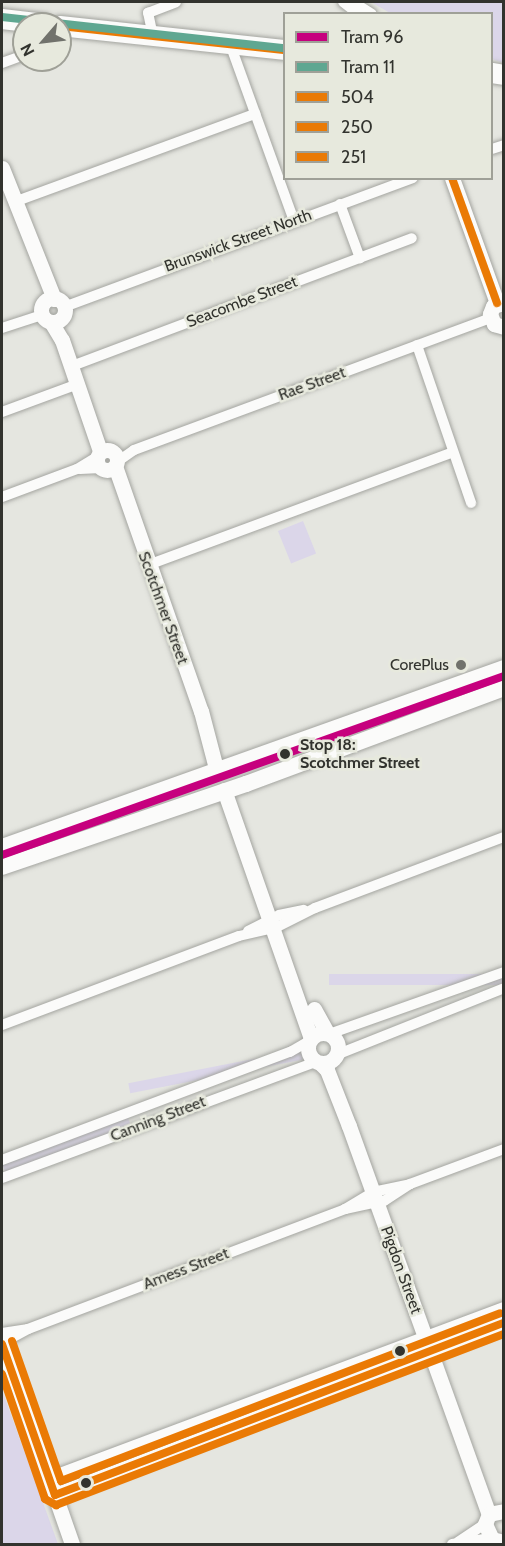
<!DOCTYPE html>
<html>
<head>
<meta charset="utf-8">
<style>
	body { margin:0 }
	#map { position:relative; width:505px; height:1546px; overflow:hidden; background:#e5e6e0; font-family:Cabin,sans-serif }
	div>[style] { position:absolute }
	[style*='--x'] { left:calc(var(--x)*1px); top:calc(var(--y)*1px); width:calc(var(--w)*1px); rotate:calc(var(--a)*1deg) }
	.green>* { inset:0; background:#dbd6e9; transform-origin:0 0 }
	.roads { filter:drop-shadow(0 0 2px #a4a5a0) drop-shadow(0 0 2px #a4a5a0) }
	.street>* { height:10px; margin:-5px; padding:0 5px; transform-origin:5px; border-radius:5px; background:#fbfbfa }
	.secondary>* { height:15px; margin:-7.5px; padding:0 7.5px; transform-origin:7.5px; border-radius:7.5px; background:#fbfbfa }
	.secondary>.ring { margin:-7.5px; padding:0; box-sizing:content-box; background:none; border:15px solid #fbfbfa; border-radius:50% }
	.primary>* { height:16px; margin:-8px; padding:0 8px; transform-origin:8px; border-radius:8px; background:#fbfbfa }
	.highway>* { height:20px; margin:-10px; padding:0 10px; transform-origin:10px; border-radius:10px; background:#fbfbfa }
	.bus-1>* { height:8px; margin:-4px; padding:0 4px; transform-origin:4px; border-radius:4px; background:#ea7a05 }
	.bus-2>* { height:8px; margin:-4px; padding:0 4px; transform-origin:4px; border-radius:4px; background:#ea7a05 }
	.bus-3>* { height:8px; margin:-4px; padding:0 4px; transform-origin:4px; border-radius:4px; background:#ea7a05 }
	.tram-1>* { height:8px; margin:-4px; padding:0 4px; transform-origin:4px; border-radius:4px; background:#c6007e }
	.tram-2>* { height:8px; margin:-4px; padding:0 4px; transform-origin:4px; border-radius:4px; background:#5fa791 }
	.dots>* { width:16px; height:16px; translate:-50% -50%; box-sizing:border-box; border:3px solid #e7e9dd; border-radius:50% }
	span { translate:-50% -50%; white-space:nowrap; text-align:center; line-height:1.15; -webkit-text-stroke:5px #e7e9dd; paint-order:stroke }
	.street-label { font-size:16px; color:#32332e }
	.poi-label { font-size:16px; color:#32332e }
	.right { translate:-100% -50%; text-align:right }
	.stop-label { font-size:16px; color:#32332e; font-weight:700 }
	.left { translate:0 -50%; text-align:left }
	.frame { position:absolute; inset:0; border:3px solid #32332e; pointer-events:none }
	.legend { position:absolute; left:283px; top:12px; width:210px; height:168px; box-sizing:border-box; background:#e7e9dd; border:2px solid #9fa097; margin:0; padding:8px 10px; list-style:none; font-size:18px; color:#32332e }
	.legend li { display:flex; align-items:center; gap:12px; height:30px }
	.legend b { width:30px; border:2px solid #9fa097 }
	.north { position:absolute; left:12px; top:12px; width:60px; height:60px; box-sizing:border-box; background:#e7e9dd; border:2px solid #9fa097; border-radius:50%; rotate:242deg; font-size:16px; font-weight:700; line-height:24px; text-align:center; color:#32332e }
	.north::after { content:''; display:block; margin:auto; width:21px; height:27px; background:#71726c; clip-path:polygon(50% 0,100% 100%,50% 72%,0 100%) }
</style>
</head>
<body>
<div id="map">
	<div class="green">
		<i style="clip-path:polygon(371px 2px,503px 2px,503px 63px,492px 59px,492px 14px,390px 13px)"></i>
		<i style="left:303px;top:521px;width:35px;height:27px;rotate:68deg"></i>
		<i style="left:503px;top:974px;width:11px;height:174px;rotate:90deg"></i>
		<i style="left:305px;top:1049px;width:10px;height:180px;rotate:79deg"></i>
		<i style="left:127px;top:1115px;width:12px;height:134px;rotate:70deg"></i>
		<i style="clip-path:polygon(2px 1390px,58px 1544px,2px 1544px)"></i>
	</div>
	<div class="roads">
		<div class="street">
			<i style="--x:343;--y:2;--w:18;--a:38"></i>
			<i style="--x:353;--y:2;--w:22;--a:32"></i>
			<i style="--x:153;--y:36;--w:24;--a:-102"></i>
			<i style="--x:148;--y:13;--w:30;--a:-21"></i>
			<i style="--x:230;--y:44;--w:188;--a:70.1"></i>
			<i style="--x:2;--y:63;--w:23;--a:-20"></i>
			<i style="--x:492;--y:149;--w:13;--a:-18"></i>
			<i style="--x:14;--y:202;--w:257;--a:-20.1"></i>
			<i style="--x:340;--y:204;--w:58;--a:69.7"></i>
			<i style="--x:64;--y:307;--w:372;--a:-20.3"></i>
			<i style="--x:2;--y:328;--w:42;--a:-18"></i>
			<i style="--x:417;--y:345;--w:167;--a:71.1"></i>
			<i style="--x:72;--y:366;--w:363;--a:-20.6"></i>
			<i style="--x:2;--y:412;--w:81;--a:-20.2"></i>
			<i style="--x:117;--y:462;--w:21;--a:-35"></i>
			<i style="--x:134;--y:450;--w:380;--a:-20.3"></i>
			<i style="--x:80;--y:469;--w:21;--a:-3"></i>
			<i style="--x:2;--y:497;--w:80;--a:-20.5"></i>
			<i style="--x:77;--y:469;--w:23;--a:-31"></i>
			<i style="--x:148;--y:565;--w:325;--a:-20.3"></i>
			<i style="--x:248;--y:931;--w:35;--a:-27"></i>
			<i style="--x:279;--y:915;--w:25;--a:-12"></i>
			<i style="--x:2;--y:1025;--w:253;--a:-20.6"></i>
			<i style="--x:239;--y:936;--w:37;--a:-13"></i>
			<i style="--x:275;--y:928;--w:45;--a:-26.6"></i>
			<i style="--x:315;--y:908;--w:202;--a:-20.6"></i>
			<i style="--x:332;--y:1033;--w:182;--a:-19.5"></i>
			<i style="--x:336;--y:1055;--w:181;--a:-21.7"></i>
			<i style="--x:2;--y:1160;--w:308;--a:-20.6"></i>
			<i style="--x:290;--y:1052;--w:24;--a:-30"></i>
			<i style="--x:2;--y:1178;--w:334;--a:-20.3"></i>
			<i style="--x:345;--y:1209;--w:33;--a:-31"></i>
			<i style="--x:373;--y:1192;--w:38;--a:-12"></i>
			<i style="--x:410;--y:1184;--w:100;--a:-20.4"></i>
			<i style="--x:2;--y:1333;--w:25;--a:-9"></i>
			<i style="--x:2;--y:1343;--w:30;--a:-28"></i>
			<i style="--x:28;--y:1329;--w:339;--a:-20.7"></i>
			<i style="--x:345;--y:1209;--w:40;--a:-12"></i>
			<i style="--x:384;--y:1201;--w:31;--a:-33"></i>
			<i style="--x:458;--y:1542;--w:32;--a:-34"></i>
			<i style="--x:452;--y:1544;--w:39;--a:-9"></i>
		</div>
		<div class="secondary">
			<i style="--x:2;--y:168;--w:141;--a:68.3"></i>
			<i style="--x:452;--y:178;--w:133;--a:70.2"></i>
			<i class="ring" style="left:41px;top:298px;width:9px;height:9px"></i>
			<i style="--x:504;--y:303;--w:11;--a:165"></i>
			<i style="--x:493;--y:306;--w:9;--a:111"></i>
			<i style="--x:490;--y:314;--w:11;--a:68"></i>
			<i style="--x:494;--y:324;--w:10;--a:17"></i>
			<i style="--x:51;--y:322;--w:21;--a:59"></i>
			<i style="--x:62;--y:340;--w:117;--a:71.1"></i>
			<i class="ring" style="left:97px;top:450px;width:5px;height:5px"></i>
			<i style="--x:115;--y:466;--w:260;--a:70.7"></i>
			<i style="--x:201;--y:711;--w:59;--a:75.3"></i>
			<i style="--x:224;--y:790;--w:263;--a:70.7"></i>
			<i style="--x:314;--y:1009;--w:26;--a:61"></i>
			<i class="ring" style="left:308px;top:1033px;width:15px;height:15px"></i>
			<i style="--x:320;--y:1063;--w:10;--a:45"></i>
			<i style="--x:327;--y:1070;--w:60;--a:68.6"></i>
			<i style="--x:349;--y:1126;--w:412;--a:70.2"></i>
			<i style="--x:2;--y:1344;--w:212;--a:70.7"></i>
			<i style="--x:49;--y:1479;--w:486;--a:-20.5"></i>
			<i style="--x:55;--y:1495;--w:481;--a:-21"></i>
			<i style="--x:504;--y:1511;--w:15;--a:169"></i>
			<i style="--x:489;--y:1514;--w:11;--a:112"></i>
			<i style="--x:485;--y:1524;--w:17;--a:65"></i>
			<i style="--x:492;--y:1539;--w:12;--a:14"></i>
		</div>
		<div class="primary">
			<i style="--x:2;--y:847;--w:533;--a:-19.62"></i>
			<i style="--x:2;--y:867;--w:258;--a:-18.8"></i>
			<i style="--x:246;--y:784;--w:275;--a:-20.4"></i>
		</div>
		<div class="highway">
			<i style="--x:2;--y:19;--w:43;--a:6.6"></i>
			<i style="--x:60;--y:26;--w:225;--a:6.1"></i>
			<i style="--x:492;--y:73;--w:12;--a:9"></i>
		</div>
	</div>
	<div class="bus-1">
		<i style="--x:60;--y:26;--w:225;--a:6.1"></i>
		<i style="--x:452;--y:178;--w:133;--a:70.2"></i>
		<i style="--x:2;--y:1344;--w:160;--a:70.7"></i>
		<i style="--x:55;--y:1495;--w:481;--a:-21"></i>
	</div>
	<div class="bus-2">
		<i style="--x:2;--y:1374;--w:132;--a:71"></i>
		<i style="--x:45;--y:1499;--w:13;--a:29"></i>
		<i style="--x:56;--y:1505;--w:480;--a:-20.9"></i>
	</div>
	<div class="bus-3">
		<i style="--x:12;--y:1341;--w:148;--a:70.7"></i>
		<i style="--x:61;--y:1481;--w:470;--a:-20.9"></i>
	</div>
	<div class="tram-1">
		<i style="--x:2;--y:855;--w:533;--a:-19.62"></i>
	</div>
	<div class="tram-2">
		<i style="--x:2;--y:17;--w:284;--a:6.3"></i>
	</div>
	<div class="dots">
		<i style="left:461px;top:665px;background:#71726c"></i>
		<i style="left:285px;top:754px;background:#32332e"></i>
		<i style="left:400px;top:1351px;background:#32332e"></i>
		<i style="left:86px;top:1483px;background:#32332e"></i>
	</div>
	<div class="street-label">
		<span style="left:238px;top:241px;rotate:-20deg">Brunswick Street North</span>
		<span style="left:242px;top:302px;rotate:-21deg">Seacombe Street</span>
		<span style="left:312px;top:384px;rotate:-20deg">Rae Street</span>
		<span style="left:163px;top:608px;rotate:70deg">Scotchmer Street</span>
		<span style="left:158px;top:1119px;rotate:-21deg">Canning Street</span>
		<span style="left:186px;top:1269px;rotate:-21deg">Amess Street</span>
		<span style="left:401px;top:1270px;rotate:70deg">Pigdon Street</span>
	</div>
	<div class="poi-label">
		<span class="right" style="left:449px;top:665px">CorePlus</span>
	</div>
	<div class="stop-label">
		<span class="left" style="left:300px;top:754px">Stop 18:<br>Scotchmer Street</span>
	</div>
	<div class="frame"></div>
	<ul class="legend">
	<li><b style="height:8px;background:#c6007e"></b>Tram 96</li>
	<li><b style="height:8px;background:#5fa791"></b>Tram 11</li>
	<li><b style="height:8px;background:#ea7a05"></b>504</li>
	<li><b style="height:8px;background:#ea7a05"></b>250</li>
	<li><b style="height:8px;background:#ea7a05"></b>251</li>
	</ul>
	<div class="north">N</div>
</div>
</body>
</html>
